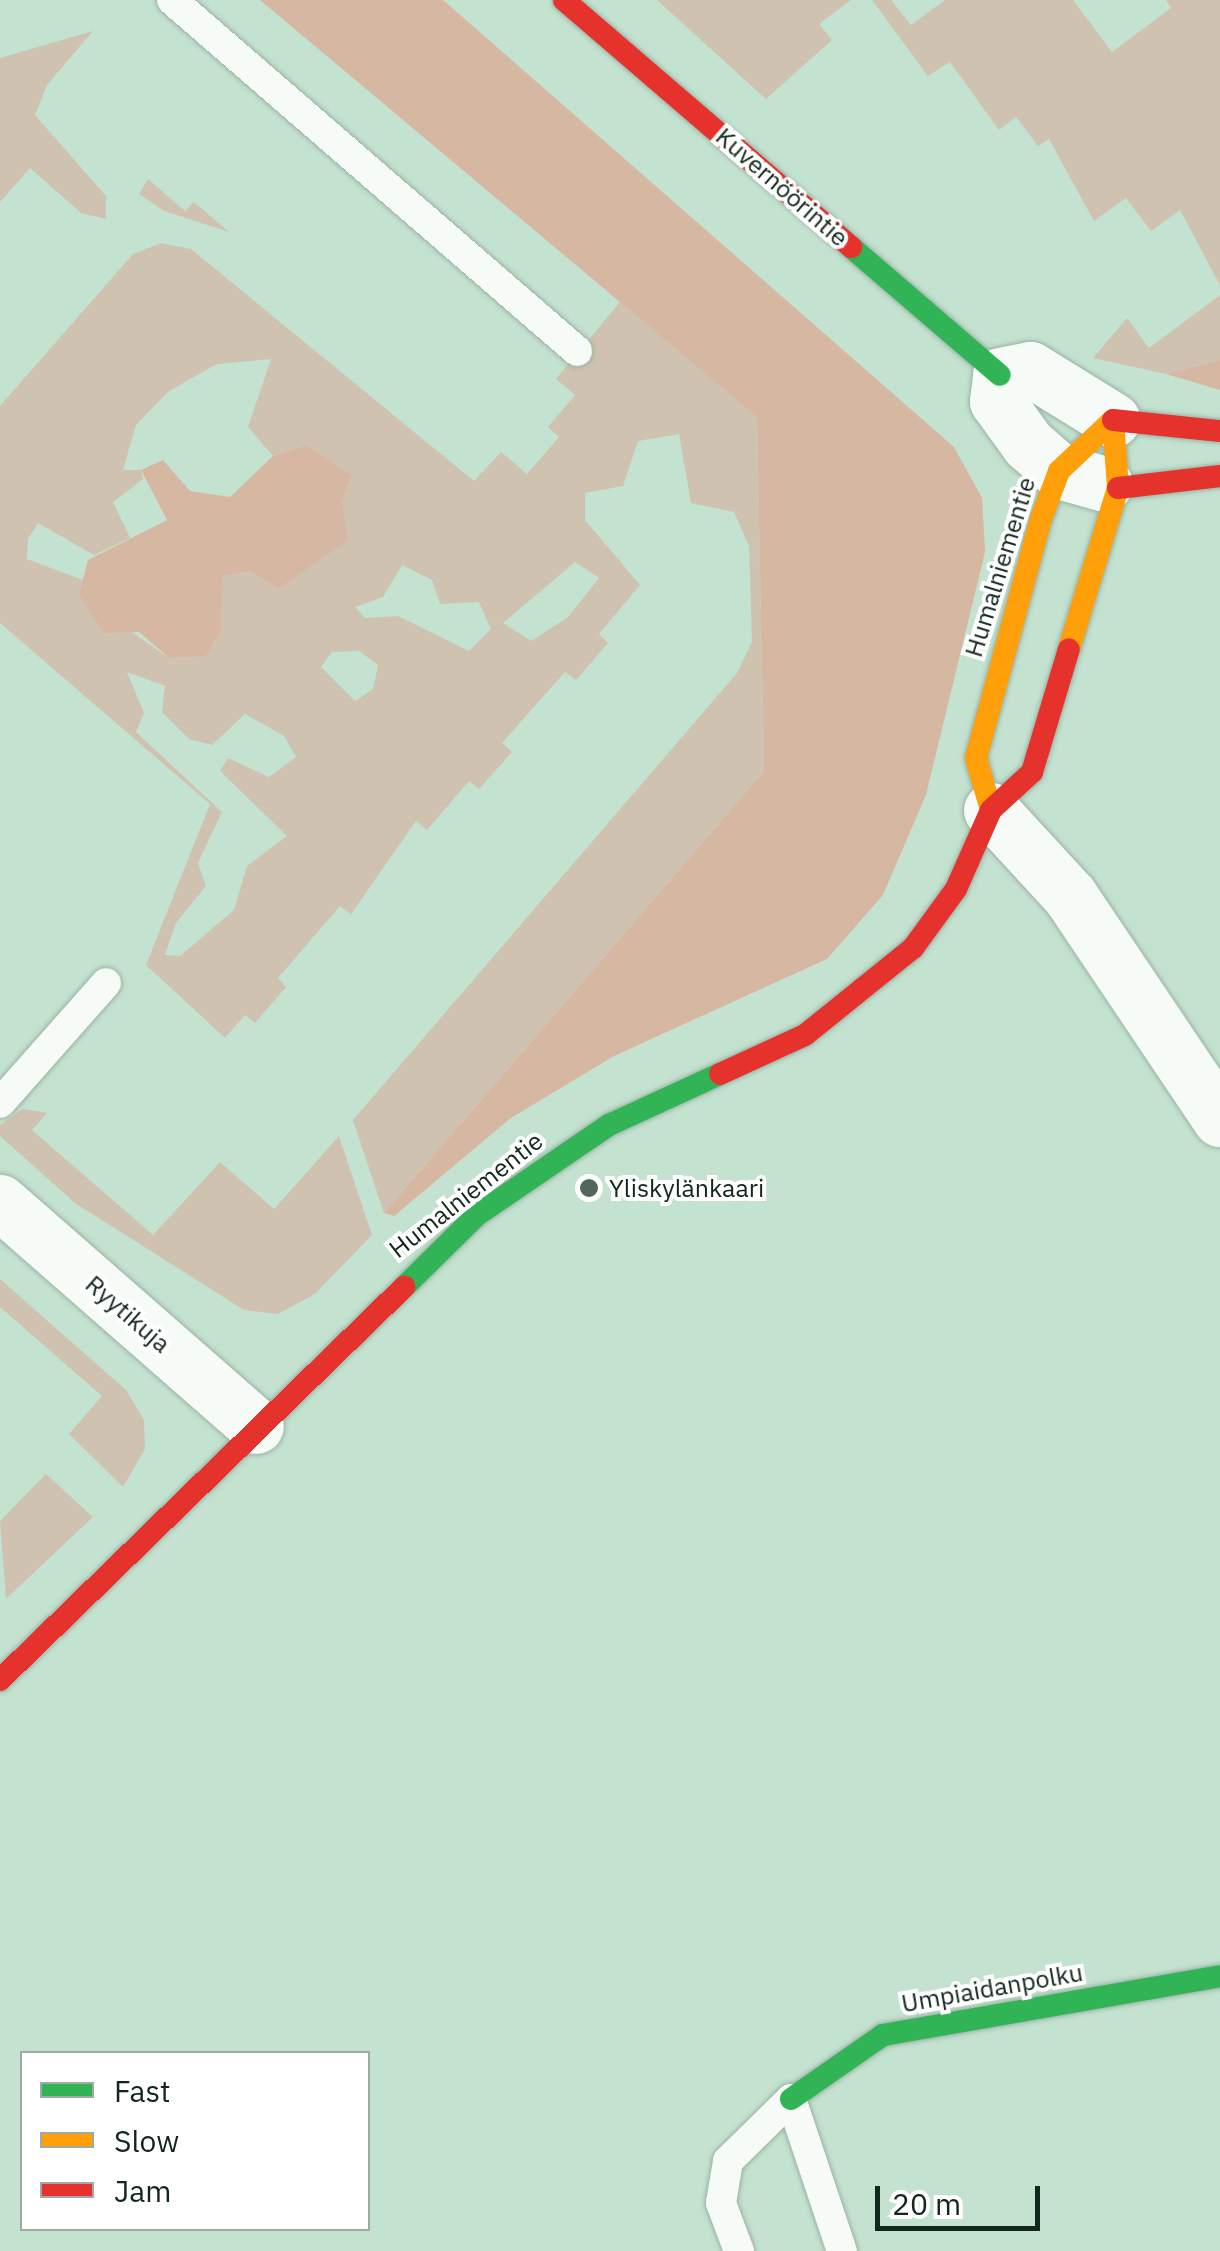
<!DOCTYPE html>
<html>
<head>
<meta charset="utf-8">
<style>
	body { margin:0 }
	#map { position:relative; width:1220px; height:2251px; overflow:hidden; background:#c4e2d0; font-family:"IBM Plex Sans",sans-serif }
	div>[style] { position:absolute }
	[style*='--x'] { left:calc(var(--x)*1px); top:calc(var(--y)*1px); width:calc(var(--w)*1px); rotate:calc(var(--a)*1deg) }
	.green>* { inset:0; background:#d0c2b1 }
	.forest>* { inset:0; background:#d6b8a2 }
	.roads { filter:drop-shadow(0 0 2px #9ab2a4) drop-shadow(0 0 2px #9ab2a4) }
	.lane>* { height:30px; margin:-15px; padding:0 15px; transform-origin:15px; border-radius:15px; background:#f6fbf8 }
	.street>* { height:55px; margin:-27.5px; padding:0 27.5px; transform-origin:27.5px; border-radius:27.5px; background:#f6fbf8 }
	.fast>* { height:22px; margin:-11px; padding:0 11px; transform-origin:11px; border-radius:11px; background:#30b455 }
	.slow>* { height:22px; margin:-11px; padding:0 11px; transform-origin:11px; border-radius:11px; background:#ff9f0a }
	.jam>* { height:22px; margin:-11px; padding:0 11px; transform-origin:11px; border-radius:11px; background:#e5322d }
	.dots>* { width:28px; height:28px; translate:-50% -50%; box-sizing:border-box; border:5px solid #fff; border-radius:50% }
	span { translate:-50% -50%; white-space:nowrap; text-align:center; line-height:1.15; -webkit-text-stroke:8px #fff; paint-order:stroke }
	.street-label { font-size:25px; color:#11271b }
	.poi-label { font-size:25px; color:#11271b }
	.left { translate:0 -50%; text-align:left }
	.legend { position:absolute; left:20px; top:2051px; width:350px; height:180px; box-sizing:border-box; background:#fff; border:2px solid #a0a9a4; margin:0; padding:12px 18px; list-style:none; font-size:30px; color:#11271b }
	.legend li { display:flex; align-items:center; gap:20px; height:50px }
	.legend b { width:50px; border:2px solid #a0a9a4 }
	.scale { position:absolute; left:875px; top:2186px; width:165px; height:45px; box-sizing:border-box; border:5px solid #11271b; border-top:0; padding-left:12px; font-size:30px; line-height:35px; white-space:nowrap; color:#11271b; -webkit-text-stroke:8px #fff; paint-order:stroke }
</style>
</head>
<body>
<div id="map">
	<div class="green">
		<i style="clip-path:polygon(657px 0,851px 0,819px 24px,832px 40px,766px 99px)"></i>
		<i style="clip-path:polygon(872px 0,891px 0,911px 25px,945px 0,1073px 0,1112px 52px,1171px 8px,1166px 0,1220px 0,1220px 285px,1180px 210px,1151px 231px,1126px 198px,1094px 221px,1049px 139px,1038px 146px,1016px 117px,999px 130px,950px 62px,928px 76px)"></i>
		<i style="clip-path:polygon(93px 31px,47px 85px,35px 115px,106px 196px,106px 219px,81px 213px,30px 168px,0 202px,0 58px)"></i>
		<i style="clip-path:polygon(148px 179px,185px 211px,194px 202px,229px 232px,164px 211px,139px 194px)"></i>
		<i style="clip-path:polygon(evenodd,161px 243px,191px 249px,474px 481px,501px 452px,527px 474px,559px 437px,548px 427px,575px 395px,556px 379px,620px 302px,757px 416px,764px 771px,384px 1213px,353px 1120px,737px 673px,752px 642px,749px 546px,734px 512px,691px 503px,679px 434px,638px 441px,623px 486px,585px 493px,585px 520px,640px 585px,599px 634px,608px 643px,576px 680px,565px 672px,502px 743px,512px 752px,479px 789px,469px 781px,427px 830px,416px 821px,351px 914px,340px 906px,278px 978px,286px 987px,255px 1023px,245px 1015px,225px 1038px,146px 965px,210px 804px,0 623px,0 406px,133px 254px,161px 243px,271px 359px,248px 427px,273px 456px,307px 445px,350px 475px,342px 501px,299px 573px,278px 589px,250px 571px,221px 576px,221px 630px,169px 658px,79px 595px,83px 580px,27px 559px,28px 539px,38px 523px,94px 555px,130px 538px,113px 502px,143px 479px,141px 470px,123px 470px,136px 425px,169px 391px,217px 364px,271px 359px,161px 243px,575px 562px,599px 578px,568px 617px,531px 641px,503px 623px,575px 562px,161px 243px,402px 565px,432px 580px,440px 604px,479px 602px,491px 629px,469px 651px,398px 616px,365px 618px,355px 607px,383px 597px,402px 565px,161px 243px,359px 651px,378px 665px,373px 689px,355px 701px,321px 667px,332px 652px,359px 651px,161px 243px,127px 672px,165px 686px,162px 712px,189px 739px,212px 745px,245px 714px,284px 736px,296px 757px,269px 777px,228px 758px,220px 771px,287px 836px,247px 866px,234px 910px,180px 956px,165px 955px,176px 923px,206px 886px,198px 863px,222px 812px,136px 732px,144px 713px,127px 672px)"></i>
		<i style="clip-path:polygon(1220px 295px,1220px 360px,1166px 374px,1093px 358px,1127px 318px,1149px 348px)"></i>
		<i style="clip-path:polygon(23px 1109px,47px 1113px,32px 1130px,153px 1235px,220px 1162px,274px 1209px,339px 1136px,372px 1235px,315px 1294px,278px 1314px,244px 1310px,75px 1203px,0 1136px,0 1125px)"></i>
		<i style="clip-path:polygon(0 1279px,126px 1390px,144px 1420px,145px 1449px,123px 1487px,69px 1434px,102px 1396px,0 1307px)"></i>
		<i style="clip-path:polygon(46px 1474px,93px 1517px,6px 1599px,0 1521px)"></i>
	</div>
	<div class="forest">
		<i style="clip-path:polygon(260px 0,443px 0,954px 447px,982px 498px,985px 552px,926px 795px,883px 895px,827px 959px,614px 1056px,511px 1118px,394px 1216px,384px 1213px,764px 771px,757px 417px)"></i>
		<i style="clip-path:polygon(1220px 360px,1220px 390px,1166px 374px)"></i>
		<i style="clip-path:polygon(307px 445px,351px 475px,342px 502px,347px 541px,278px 589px,250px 571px,222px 576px,221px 630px,206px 656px,169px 658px,139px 632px,104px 633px,79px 595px,88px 560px,167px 520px,141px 470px,163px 460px,190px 491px,230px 497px,273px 456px)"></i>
	</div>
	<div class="roads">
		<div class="lane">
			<i style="--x:172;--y:0;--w:536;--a:40.91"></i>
			<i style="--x:0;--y:1103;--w:160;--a:-48.5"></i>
			<i style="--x:739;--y:2251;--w:51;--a:-110.6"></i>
			<i style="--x:721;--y:2203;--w:43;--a:-80.5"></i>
			<i style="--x:728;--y:2161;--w:88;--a:-44.5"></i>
			<i style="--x:791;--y:2099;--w:160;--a:71.5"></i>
		</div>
		<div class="street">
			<i style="--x:1105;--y:484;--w:48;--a:-164.2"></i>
			<i style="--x:1059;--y:471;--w:41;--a:-138.9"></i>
			<i style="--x:1028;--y:444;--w:53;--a:-125.8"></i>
			<i style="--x:997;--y:401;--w:26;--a:-83"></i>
			<i style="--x:1000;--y:375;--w:31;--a:-11"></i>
			<i style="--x:1030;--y:369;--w:97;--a:31.6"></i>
			<i style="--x:991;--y:810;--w:117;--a:47.4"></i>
			<i style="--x:1070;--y:896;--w:269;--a:56.1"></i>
			<i style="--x:0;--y:1202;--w:340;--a:41.2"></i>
		</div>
		<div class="fast">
			<i style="--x:851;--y:247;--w:196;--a:40.7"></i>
			<i style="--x:404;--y:1287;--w:103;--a:-44.6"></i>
			<i style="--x:477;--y:1215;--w:160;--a:-34.3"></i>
			<i style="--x:609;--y:1125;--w:122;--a:-24.7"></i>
			<i style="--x:791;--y:2099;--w:112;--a:-34.8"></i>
			<i style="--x:883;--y:2035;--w:342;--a:-9.9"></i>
		</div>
		<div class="slow">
			<i style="--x:1069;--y:649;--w:168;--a:-73.1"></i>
			<i style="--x:1118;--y:488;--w:68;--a:-94.2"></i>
			<i style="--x:991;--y:810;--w:54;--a:-106.1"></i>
			<i style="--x:976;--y:758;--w:248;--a:-74.8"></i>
			<i style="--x:1041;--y:519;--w:51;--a:-69.4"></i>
			<i style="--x:1059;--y:471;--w:74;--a:-43.4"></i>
		</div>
		<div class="jam">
			<i style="--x:564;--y:0;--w:379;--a:40.7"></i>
			<i style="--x:1113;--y:420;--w:108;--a:5.9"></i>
			<i style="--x:1118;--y:488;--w:103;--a:-6.7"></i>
			<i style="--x:720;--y:1074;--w:94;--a:-24.6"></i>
			<i style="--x:805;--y:1035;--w:139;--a:-38.9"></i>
			<i style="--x:913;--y:948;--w:73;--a:-53.9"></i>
			<i style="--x:956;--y:889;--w:86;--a:-66.1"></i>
			<i style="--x:991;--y:810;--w:56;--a:-42.8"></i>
			<i style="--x:1032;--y:772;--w:128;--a:-73.3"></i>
			<i style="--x:0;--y:1680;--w:564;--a:-44.21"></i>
		</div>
	</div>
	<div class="dots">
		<i style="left:589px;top:1188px;background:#50685a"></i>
	</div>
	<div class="street-label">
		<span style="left:782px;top:187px;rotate:41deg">Kuvernöörintie</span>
		<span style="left:1000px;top:567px;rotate:-73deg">Humalniementie</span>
		<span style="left:466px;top:1195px;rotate:-38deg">Humalniementie</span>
		<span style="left:128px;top:1314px;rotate:41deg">Ryytikuja</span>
		<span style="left:992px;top:1988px;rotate:-10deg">Umpiaidanpolku</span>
	</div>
	<div class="poi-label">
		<span class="left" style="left:609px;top:1188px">Yliskylänkaari</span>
	</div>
	<ul class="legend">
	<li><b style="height:12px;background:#30b455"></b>Fast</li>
	<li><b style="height:12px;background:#ff9f0a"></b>Slow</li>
	<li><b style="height:12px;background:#e5322d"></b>Jam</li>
	</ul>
	<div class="scale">20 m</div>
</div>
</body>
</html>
